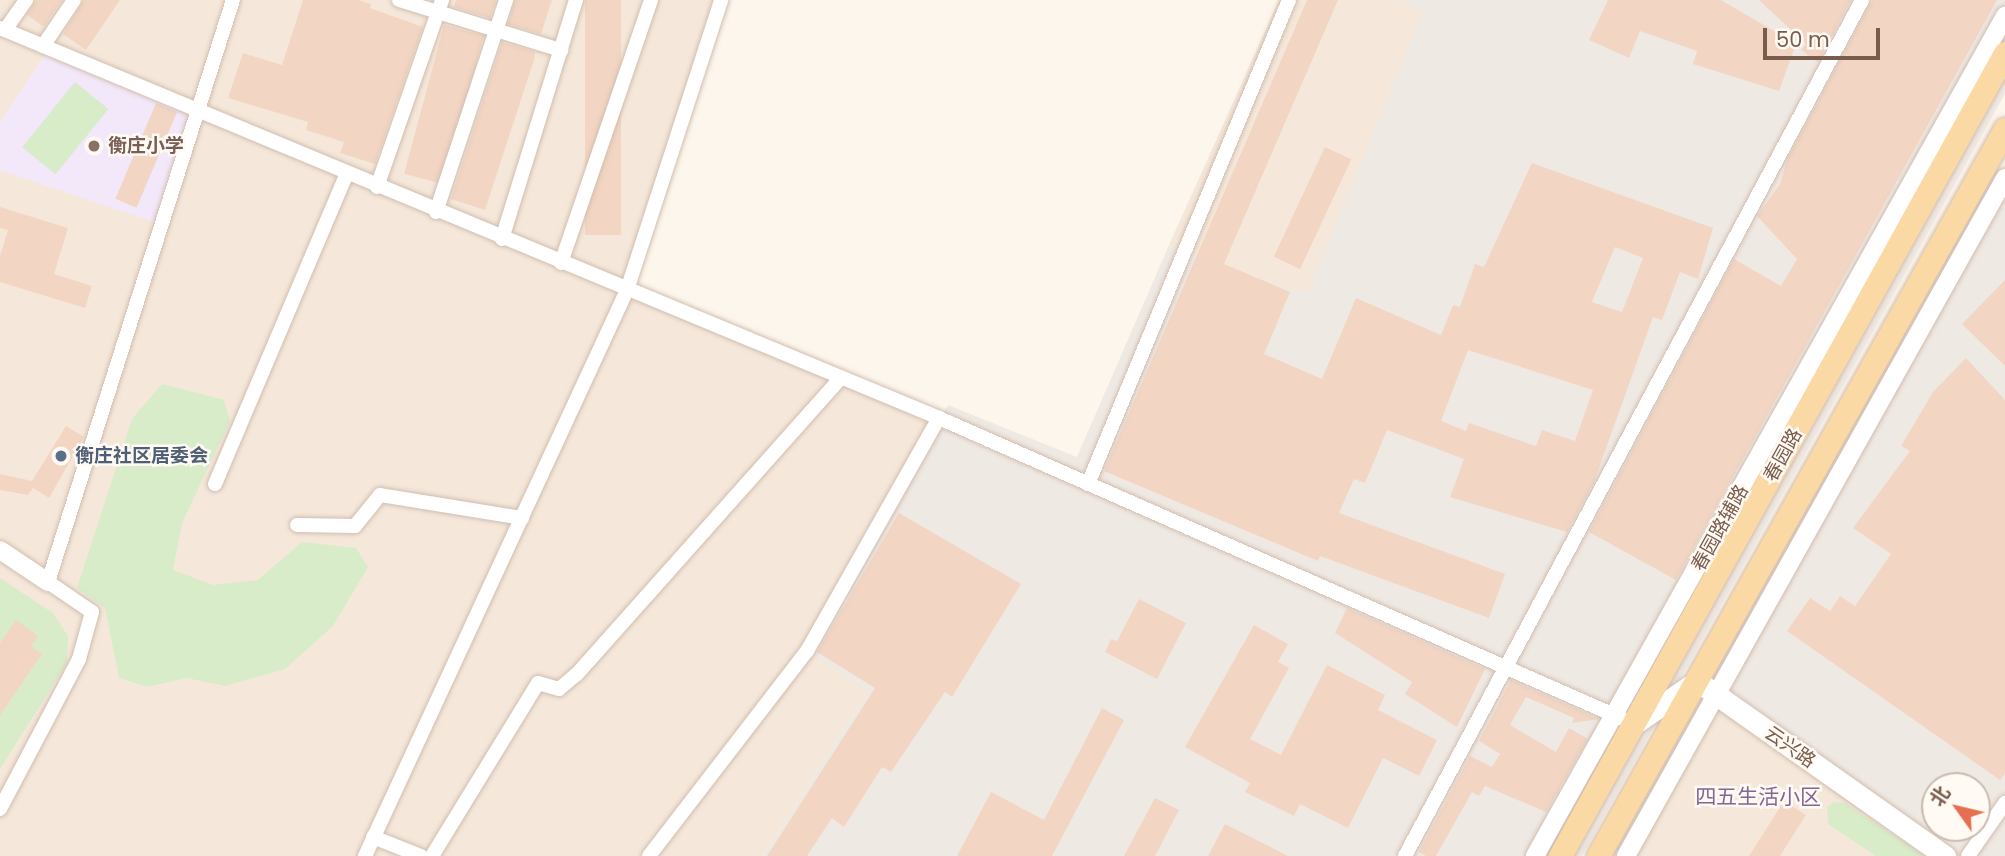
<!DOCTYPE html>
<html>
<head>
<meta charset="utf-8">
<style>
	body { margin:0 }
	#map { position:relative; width:2005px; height:856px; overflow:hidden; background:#fdf6ec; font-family:Poppins,"Noto Sans SC",sans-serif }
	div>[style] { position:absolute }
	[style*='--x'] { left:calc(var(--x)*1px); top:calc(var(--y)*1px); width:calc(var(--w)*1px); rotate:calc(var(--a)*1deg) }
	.residential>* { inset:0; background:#f5e8da }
	.industrial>* { inset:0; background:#efe9e4 }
	.education>* { inset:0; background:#f3e8fa }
	.green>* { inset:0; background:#d8ecc9; transform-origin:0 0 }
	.building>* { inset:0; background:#f3d5c3; transform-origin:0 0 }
	.roads { filter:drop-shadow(0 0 2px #d1beb0) drop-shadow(0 0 2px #d1beb0) }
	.minor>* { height:14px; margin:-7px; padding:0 7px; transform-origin:7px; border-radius:7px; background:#fff }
	.tertiary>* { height:18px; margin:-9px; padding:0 9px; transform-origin:9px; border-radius:9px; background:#fff }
	.secondary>* { height:21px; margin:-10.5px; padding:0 10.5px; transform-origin:10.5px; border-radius:10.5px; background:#fff }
	.primary>* { height:23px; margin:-11.5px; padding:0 11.5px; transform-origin:11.5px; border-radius:11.5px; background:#fbd9a5 }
	.dots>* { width:19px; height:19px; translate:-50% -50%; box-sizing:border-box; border:4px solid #fffaf3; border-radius:50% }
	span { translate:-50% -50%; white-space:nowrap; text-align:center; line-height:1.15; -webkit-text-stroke:5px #fffaf3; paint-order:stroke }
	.education-label { font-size:19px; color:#785e54; font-weight:700 }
	.left { translate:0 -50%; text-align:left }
	.street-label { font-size:19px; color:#7a5c4d }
	.service-label { font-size:19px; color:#4e5e75; font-weight:700 }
	.neighbourhood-label { font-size:21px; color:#846695 }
	.north { position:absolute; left:1921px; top:772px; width:70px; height:70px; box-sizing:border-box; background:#fffaf3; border:2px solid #cabbb1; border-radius:50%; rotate:304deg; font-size:19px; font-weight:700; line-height:28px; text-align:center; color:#7a5c4d }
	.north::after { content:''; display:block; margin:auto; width:24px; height:32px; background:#e76f51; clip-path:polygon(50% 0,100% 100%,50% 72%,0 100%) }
	.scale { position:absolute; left:1763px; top:28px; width:117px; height:32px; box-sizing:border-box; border:4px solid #7a5c4d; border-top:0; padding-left:9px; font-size:21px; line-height:24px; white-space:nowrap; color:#7a5c4d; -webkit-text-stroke:5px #fffaf3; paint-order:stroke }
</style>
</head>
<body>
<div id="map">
	<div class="residential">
		<i style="clip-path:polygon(0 0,729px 0,627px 290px,939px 418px,868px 691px,763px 856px,0 856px)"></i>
		<i style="clip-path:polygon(1279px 0,1398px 0,1424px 9px,1307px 296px,1169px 245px)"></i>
		<i style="clip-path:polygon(1717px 695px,1944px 856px,1626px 856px)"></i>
	</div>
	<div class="industrial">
		<i style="clip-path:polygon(1398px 0,2005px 0,2005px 94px,1582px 856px,763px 856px,868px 691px,807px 651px,948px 405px,1077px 457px,1169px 245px,1307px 295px,1423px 10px)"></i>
		<i style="clip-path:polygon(evenodd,2005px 192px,2005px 856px,1944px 856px,1717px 695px,2005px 192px,1935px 786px,1977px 786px,1977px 828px,1935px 828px,1935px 786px)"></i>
	</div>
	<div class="education">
		<i style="clip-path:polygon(49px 49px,198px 113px,162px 225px,0 170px,0 122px)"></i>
	</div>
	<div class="green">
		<i style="left:75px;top:82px;width:43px;height:84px;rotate:39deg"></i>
		<i style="clip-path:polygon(162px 384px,224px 400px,230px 421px,182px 523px,173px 570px,213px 585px,258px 580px,302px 542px,356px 548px,368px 567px,333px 626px,285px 669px,225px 686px,187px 678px,147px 687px,119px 678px,105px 608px,77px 588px,132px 419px)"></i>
		<i style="clip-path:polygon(0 578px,53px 613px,68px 636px,67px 663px,0 769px)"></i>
		<i style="clip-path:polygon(1834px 802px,1845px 803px,1925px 856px,1876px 856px,1828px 824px,1827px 807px)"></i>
	</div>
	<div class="building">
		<i style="clip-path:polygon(36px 0,62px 0,44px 27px,27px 15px)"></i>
		<i style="clip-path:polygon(84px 0,120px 0,86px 50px,63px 34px)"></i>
		<i style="clip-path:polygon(303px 0,358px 0,371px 4px,370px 8px,423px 27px,375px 164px,340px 153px,344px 142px,306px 130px,308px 122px,228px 98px,243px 53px,282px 65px)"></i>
		<i style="clip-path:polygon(456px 0,496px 0,490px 18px,454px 7px)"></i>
		<i style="clip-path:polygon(515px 0,552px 0,541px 34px,508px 24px)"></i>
		<i style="left:585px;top:0;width:36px;height:235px"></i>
		<i style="clip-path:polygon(evenodd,1307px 0,1338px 0,1224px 264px,1290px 292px,1264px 354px,1322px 379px,1356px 298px,1441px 335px,1453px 305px,1460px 307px,1475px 264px,1484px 267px,1532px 163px,1713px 228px,1698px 279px,1680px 272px,1662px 320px,1653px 317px,1594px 482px,1567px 532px,1450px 497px,1464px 459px,1387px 430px,1365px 483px,1354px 479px,1339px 513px,1505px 574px,1489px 618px,1320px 556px,1318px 561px,1104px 471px,1307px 0,1615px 247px,1643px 258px,1622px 312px,1592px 302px,1615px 247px,1307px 0,1468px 350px,1593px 390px,1575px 441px,1542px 430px,1536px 446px,1469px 423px,1466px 431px,1441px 421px,1468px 350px)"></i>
		<i style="clip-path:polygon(1608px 0,1721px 0,1796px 44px,1779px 91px,1693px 64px,1697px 51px,1640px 31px,1629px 58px,1589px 40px)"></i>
		<i style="clip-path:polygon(1759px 0,1851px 0,1818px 62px,1801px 50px,1806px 44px)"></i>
		<i style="clip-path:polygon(1872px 0,1997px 0,1676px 580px,1589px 532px,1734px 259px,1781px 286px,1797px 259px,1757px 216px,1780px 184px,1787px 160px)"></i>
		<i style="left:444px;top:25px;width:41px;height:154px;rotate:15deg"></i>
		<i style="clip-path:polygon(502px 42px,535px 52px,534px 60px,485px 210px,451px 199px)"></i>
		<i style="left:156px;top:103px;width:23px;height:104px;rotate:23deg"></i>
		<i style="left:1325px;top:147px;width:29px;height:121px;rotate:25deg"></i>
		<i style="clip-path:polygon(0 207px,68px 228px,54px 274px,92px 286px,85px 308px,0 282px,0 256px,8px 230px,0 228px)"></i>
		<i style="clip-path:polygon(2005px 280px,2005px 366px,1962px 324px)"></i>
		<i style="clip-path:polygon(1966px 358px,2005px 400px,2005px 773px,2000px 780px,1787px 631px,1810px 598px,1830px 611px,1840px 596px,1855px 606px,1891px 554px,1853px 528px,1910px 451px,1901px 446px,1933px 392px)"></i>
		<i style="clip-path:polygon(66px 426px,84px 437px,49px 498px,33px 488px,28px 495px,0 490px,0 474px,32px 481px)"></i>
		<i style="clip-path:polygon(899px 513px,1021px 584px,952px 697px,945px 692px,891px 772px,882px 767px,844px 827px,832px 818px,807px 856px,767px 856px,875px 688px,817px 652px)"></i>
		<i style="clip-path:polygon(1139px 599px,1186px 623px,1157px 679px,1105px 652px,1111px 639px,1117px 641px)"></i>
		<i style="clip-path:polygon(1347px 608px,1485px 669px,1457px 727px,1405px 694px,1412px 682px,1335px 633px)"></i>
		<i style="clip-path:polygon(16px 620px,38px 636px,31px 646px,42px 654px,0 715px,0 643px)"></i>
		<i style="clip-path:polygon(1254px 625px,1288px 644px,1278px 662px,1289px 668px,1250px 739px,1281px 755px,1327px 665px,1385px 695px,1378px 710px,1437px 740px,1419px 776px,1383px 758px,1348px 828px,1300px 804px,1294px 816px,1245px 792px,1250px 783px,1185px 747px)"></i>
		<i style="clip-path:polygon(1511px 680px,1599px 719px,1572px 723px,1574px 718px,1526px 697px,1510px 725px,1556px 752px,1569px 728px,1588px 739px,1546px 812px,1485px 786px,1479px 796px,1472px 792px,1436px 856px,1426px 856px,1419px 852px,1470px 756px,1492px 767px,1500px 754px,1479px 741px)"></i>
		<i style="clip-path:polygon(1102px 708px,1124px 720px,1052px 856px,957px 856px,991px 792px,1044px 820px)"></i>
		<i style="clip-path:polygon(1155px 798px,1179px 810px,1155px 856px,1124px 856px)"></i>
		<i style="clip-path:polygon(1784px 801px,1806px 815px,1780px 856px,1749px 856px)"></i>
		<i style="clip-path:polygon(1225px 824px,1288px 856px,1208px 856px)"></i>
	</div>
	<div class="roads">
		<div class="minor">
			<i style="--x:399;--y:0;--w:170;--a:17.2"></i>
			<i style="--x:0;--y:28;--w:1017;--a:22.55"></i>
			<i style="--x:939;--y:418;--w:747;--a:23.75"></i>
			<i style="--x:5;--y:30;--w:37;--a:-55"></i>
			<i style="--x:43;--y:46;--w:55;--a:-56"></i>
			<i style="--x:377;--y:187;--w:198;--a:-70.8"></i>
			<i style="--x:436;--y:212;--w:223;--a:-71.7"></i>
			<i style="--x:502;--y:239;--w:250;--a:-72.8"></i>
			<i style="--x:561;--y:263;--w:278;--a:-71.1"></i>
			<i style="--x:215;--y:484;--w:336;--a:-67"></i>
			<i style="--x:1088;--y:484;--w:524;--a:-67.45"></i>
			<i style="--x:297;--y:525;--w:58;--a:1"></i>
			<i style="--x:355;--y:526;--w:40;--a:-51"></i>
			<i style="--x:380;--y:495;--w:144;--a:9.2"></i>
			<i style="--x:0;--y:809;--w:170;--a:-62.2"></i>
			<i style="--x:79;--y:659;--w:49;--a:-74.5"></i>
			<i style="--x:92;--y:612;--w:53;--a:-145.7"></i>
			<i style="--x:48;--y:582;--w:611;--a:-72.37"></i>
			<i style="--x:373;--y:837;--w:52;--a:21.6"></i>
			<i style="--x:365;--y:856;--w:624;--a:-65.16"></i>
			<i style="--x:627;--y:290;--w:305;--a:-72"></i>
			<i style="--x:432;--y:856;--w:203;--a:-58.5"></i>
			<i style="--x:538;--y:683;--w:22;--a:16"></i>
			<i style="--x:559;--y:689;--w:23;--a:-40"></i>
			<i style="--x:577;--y:674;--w:397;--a:-48.3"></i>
			<i style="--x:649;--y:856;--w:259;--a:-52.4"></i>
			<i style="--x:807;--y:651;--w:268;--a:-60.5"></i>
			<i style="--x:1405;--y:856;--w:970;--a:-61.9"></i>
			<i style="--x:1968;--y:856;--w:65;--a:-55.1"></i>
		</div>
		<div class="tertiary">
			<i style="--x:0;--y:550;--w:58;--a:33.7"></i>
			<i style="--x:1535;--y:856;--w:963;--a:-60.77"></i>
			<i style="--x:1626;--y:856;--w:777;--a:-60.79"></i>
		</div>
		<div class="secondary">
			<i style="--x:1634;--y:724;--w:76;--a:-34.3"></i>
			<i style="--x:1697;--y:681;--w:304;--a:35.2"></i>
		</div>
		<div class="primary">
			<i style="--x:1560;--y:856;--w:918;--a:-61.01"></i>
			<i style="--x:1598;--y:856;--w:833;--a:-60.76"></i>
		</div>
	</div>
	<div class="dots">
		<i style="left:94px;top:146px;background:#8d6e63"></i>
		<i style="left:61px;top:456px;background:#5c6f8a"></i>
	</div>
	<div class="education-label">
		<span class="left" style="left:108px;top:146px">衡庄小学</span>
	</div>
	<div class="street-label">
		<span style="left:1783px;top:455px;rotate:-61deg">春园路</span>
		<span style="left:1720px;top:528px;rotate:-61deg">春园路辅路</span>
		<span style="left:1790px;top:747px;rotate:35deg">云兴路</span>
	</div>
	<div class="service-label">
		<span class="left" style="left:75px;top:456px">衡庄社区居委会</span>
	</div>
	<div class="neighbourhood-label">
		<span style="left:1758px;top:797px">四五生活小区</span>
	</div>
	<div class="north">北</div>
	<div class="scale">50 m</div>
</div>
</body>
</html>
